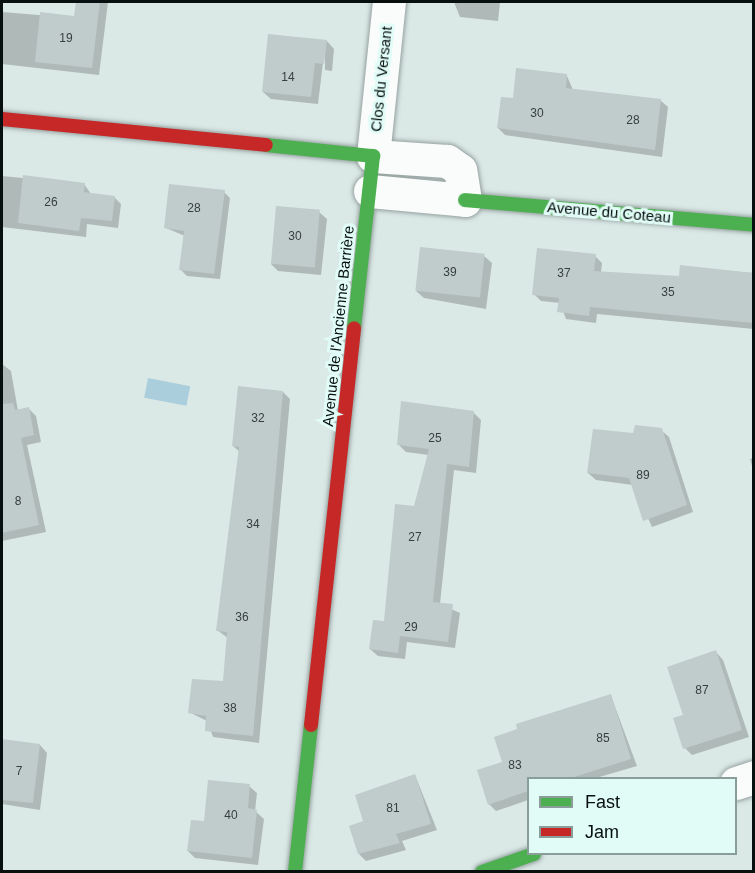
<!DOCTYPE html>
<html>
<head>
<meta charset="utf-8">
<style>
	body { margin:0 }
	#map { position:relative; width:755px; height:873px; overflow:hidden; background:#dae8e6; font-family:Helvetica,sans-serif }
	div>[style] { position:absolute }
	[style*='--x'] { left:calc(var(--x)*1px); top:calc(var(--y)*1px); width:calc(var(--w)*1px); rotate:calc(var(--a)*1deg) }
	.water>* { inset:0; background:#aacedc; transform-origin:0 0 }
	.shadow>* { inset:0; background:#0003 }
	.building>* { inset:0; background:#c0cbcb; transform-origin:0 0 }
	.roads { filter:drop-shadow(0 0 2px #96a2a0) drop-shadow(0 0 2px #96a2a0) }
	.street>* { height:33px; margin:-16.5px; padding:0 16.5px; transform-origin:16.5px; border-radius:16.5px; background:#f9fcfb }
	.fast>* { height:14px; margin:-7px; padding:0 7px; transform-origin:7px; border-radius:7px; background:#4caf50 }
	.jam>* { height:14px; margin:-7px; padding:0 7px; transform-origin:7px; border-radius:7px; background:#c62828 }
	span { translate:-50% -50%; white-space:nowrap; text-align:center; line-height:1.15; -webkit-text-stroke:6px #e1fcf6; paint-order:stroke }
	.number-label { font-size:12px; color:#353f3d }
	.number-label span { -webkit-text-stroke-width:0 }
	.street-label { font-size:15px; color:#07100e }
	.frame { position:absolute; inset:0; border:3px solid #07100e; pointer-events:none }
	.legend { position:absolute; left:527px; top:777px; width:210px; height:78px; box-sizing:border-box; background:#e1fcf6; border:2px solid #8a9e99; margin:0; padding:8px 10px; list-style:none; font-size:18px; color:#07100e }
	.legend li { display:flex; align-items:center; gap:12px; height:30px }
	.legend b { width:30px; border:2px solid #8a9e99 }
</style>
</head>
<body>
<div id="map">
	<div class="water">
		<i style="left:148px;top:378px;width:43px;height:20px;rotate:11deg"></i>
	</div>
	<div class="shadow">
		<i style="clip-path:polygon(77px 2px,108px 2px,99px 75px,2px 64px,2px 12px,75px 18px)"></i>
		<i style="clip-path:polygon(454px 2px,500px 2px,498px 21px,460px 17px)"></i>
		<i style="clip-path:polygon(327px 41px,334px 49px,332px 71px,325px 70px,325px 46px,318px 104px,271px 99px,263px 92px)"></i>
		<i style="clip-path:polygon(567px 76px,573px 90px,660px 100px,668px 107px,662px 157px,505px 135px,498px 128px,514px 100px)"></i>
		<i style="clip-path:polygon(2px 176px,84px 184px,91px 194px,114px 197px,121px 204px,118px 228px,87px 224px,86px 237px,2px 227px)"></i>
		<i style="clip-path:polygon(224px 192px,230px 198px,220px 279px,187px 276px,181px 270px,185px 236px,166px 228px)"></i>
		<i style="clip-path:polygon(319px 212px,327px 219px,321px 275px,278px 271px,271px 264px)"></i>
		<i style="clip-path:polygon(484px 256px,492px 263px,486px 309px,424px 298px,416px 291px)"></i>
		<i style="clip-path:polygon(595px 256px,602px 263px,601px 273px,680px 277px,681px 267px,754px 273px,754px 329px,597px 314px,596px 323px,566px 319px,560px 303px,541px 301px,534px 294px)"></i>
		<i style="clip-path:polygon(2px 364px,11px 371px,18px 411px,28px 408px,36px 416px,41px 442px,27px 445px,46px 532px,2px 541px)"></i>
		<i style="clip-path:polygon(283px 392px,290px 399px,259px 743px,213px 737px,207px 721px,189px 712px,225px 683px,228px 638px,217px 630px,240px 452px,233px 446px)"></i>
		<i style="clip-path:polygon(474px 413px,481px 420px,476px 473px,454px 470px,440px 604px,460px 613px,455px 648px,407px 642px,405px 659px,378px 656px,370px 649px,385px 622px,429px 455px,406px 452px,399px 445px)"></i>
		<i style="clip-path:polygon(661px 430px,669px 437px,693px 512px,652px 527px,633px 485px,596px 480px,588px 473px,634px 435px)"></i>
		<i style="clip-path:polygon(754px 458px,754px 473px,750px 459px)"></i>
		<i style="clip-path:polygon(716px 652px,723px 660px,749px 737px,692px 755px,685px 748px,685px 716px)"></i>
		<i style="clip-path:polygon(611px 696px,637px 766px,596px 778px,528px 778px,528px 800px,496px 811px,489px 804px,504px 763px)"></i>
		<i style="clip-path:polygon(2px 742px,40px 745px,47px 753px,40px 810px,2px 804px)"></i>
		<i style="clip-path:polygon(415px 775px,437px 830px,402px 841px,406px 850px,366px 861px,359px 854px,365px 822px)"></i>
		<i style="clip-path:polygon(249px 786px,257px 793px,255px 811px,264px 819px,258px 865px,195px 858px,188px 851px,205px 823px)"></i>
	</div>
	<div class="building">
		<i style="clip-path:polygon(76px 2px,100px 2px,92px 68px,35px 62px,40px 12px,74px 16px)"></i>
		<i style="clip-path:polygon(268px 34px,327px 40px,324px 64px,315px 63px,311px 97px,262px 92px)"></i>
		<i style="clip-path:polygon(516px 68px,567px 74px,566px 88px,661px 99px,655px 150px,497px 128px,501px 97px,513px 98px)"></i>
		<i style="clip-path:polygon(23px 175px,85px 183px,84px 192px,115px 196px,112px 221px,81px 218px,79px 231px,18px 223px)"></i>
		<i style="clip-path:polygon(169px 184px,225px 190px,214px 274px,179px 270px,184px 231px,164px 228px)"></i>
		<i style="left:276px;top:206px;width:44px;height:58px;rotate:5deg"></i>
		<i style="left:420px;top:247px;width:65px;height:44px;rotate:6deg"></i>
		<i style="clip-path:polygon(537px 248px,596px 254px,594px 271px,679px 276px,680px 265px,753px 273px,753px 323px,590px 307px,589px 316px,557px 312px,559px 298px,532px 295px)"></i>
		<i style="clip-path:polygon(238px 386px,283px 391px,253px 736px,205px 731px,206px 716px,188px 713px,192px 679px,223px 681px,227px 632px,216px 631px,239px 447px,232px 446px)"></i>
		<i style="clip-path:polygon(401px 401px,474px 411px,469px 467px,447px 464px,433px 602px,453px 604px,448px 642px,400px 636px,398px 653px,369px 649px,373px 620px,384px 621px,395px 504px,414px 506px,429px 449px,397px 445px)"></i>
		<i style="clip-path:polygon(13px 403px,15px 410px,29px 407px,34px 435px,21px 438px,39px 525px,2px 533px,2px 404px)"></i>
		<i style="clip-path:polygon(635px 425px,662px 428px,687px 505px,643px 521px,629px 478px,587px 473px,593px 429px,633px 433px)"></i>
		<i style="clip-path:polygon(716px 650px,742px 730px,683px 749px,673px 718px,683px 715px,667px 667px)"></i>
		<i style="clip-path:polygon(611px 694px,631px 759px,571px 778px,528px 778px,528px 791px,488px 805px,477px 770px,502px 762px,494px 737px,517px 729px,516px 724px)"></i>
		<i style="clip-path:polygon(2px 739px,40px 744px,33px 803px,2px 800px)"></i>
		<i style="clip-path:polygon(415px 774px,431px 824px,396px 834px,400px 843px,358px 854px,349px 826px,363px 821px,355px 795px)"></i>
		<i style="clip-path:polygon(208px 780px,250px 784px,248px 808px,257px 810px,252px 858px,187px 851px,191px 820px,204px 821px)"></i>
	</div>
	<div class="roads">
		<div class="street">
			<i style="--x:370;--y:191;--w:95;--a:5.4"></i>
			<i style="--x:465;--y:200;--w:30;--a:-99"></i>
			<i style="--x:460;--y:170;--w:16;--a:-145"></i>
			<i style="--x:447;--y:161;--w:74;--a:-176.1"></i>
			<i style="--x:373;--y:156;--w:155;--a:-84.1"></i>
			<i style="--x:736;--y:783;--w:19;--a:-18"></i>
		</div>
		<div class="fast">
			<i style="--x:266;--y:145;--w:108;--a:5.9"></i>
			<i style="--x:373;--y:156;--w:173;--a:96.3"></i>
			<i style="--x:465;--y:200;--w:290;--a:4.9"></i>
			<i style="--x:295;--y:872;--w:148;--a:-83.8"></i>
			<i style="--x:482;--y:872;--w:55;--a:-19.1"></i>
		</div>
		<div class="jam">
			<i style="--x:2;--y:119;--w:265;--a:5.6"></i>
			<i style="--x:311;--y:725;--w:399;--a:-83.8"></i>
		</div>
	</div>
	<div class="number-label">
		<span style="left:66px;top:39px">19</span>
		<span style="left:288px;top:78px">14</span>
		<span style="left:537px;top:114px">30</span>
		<span style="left:633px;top:121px">28</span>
		<span style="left:51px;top:203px">26</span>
		<span style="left:194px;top:209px">28</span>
		<span style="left:295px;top:237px">30</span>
		<span style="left:450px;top:273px">39</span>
		<span style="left:564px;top:274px">37</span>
		<span style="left:668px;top:293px">35</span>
		<span style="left:258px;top:419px">32</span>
		<span style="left:435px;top:439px">25</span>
		<span style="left:643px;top:476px">89</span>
		<span style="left:18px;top:502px">8</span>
		<span style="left:253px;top:525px">34</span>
		<span style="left:415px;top:538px">27</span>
		<span style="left:242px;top:618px">36</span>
		<span style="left:411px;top:628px">29</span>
		<span style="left:702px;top:691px">87</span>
		<span style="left:230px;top:709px">38</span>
		<span style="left:603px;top:739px">85</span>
		<span style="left:515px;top:766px">83</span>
		<span style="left:19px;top:772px">7</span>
		<span style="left:393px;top:809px">81</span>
		<span style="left:231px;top:816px">40</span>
	</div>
	<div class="street-label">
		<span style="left:381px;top:79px;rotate:-84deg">Clos du Versant</span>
		<span style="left:609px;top:212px;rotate:5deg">Avenue du Coteau</span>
		<span style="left:338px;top:326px;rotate:-84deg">Avenue de l'Ancienne Barrière</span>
	</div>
	<div class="frame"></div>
	<ul class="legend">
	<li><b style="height:8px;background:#4caf50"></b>Fast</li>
	<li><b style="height:8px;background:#c62828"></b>Jam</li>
	</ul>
</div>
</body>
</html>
